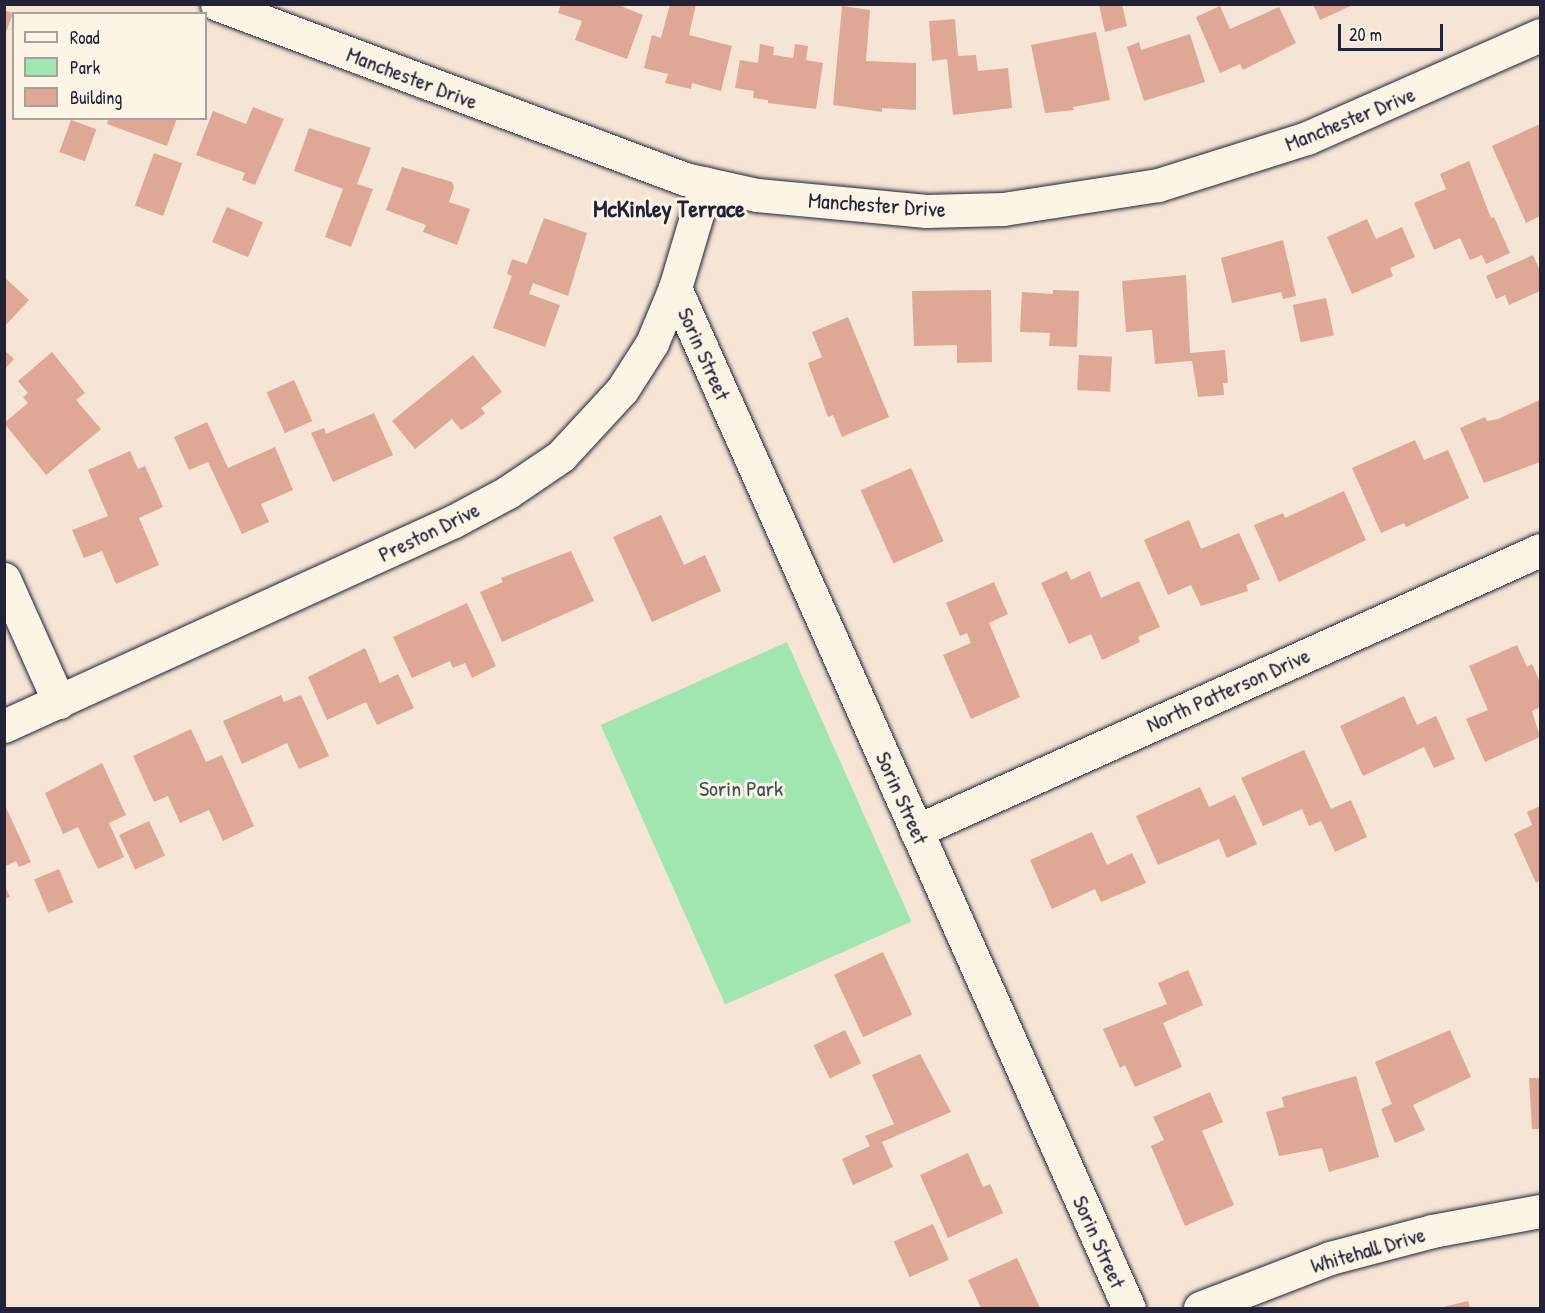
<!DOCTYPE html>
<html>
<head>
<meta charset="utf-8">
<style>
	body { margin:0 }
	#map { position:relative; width:1545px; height:1313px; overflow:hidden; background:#f6e5d5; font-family:"Patrick Hand",sans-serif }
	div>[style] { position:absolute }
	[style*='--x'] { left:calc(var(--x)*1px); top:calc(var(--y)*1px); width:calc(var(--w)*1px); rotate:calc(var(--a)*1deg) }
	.green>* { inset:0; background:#a1e6b1; transform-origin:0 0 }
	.building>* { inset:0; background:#dea796; transform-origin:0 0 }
	.roads { filter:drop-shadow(0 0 2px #22223b) drop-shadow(0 0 2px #22223b) }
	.minor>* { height:33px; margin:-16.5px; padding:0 16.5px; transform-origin:16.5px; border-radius:16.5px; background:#fcf5e5 }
	.tertiary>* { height:33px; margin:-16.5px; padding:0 16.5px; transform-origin:16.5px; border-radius:16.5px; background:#fcf5e5 }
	span { translate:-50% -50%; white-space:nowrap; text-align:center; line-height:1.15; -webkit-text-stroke:6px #fcf5e5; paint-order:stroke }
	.street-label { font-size:22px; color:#22223b }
	.park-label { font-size:22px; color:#425358 }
	.neighbourhood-label { font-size:24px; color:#22223b; font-weight:700 }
	.frame { position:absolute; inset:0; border:6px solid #22223b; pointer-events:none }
	.legend { position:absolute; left:12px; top:12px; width:195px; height:108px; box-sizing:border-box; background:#fcf5e5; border:2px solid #a5a1a1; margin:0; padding:8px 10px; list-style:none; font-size:18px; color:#22223b }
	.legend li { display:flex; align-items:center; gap:12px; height:30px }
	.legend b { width:30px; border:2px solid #a5a1a1 }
	.scale { position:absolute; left:1338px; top:24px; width:105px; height:27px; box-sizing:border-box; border:3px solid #22223b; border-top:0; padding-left:8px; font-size:18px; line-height:21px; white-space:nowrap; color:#22223b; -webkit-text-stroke:4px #fcf5e5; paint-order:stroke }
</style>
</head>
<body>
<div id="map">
	<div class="green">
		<i style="left:787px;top:642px;width:306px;height:204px;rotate:66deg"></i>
	</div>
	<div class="building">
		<i style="clip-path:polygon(561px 4px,616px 4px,643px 15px,627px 59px,575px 40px,582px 21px,558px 13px)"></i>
		<i style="clip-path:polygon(670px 4px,696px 4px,689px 35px,732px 46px,721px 91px,692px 83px,691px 89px,665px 83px,668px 74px,644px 68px,652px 35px,661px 38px)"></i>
		<i style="clip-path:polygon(1099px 4px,1122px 4px,1127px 26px,1105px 32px)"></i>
		<i style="clip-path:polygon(1313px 4px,1355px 4px,1320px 20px)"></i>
		<i style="clip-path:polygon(842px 6px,870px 10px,866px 61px,916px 63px,916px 110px,882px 108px,882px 112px,833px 105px)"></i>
		<i style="clip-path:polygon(1220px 6px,1230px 29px,1279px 7px,1296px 43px,1243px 70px,1240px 64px,1220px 73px,1196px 17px)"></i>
		<i style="clip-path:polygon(4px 10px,13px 13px,5px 35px,4px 35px)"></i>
		<i style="clip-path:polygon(955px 19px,958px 56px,976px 55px,978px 71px,1008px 68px,1012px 108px,953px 115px,947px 59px,932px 61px,929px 21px)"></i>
		<i style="clip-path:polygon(1096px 32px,1110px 100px,1073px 107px,1074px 110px,1045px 113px,1031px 45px)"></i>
		<i style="clip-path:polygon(1190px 34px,1205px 82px,1144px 101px,1127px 47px,1139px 42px,1141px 50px)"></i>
		<i style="clip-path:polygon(760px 44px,774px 47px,773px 55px,793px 58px,795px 44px,808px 46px,806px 60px,823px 63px,816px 109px,768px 103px,768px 100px,753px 98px,754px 91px,735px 88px,740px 60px,758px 63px)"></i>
		<i style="clip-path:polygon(253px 107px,284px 119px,255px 185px,242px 180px,245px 173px,196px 155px,213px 111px,246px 124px)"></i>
		<i style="clip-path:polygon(109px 118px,177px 118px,167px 146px,107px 124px)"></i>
		<i style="left:71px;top:120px;width:27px;height:34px;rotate:20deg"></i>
		<i style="clip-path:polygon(1540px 124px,1540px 216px,1526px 223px,1492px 146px)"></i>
		<i style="clip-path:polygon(309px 128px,371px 148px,357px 184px,373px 189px,351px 247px,325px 237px,343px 189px,294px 171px)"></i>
		<i style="left:154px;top:153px;width:30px;height:56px;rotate:20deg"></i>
		<i style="clip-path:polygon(1469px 161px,1491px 218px,1494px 217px,1510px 253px,1486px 264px,1482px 255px,1470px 260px,1460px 238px,1434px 250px,1414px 203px,1446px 189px,1440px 174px)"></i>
		<i style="clip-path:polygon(402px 167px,452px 182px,454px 187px,449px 202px,470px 209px,457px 245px,423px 232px,426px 225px,386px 210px)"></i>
		<i style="left:227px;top:207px;width:39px;height:38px;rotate:23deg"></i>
		<i style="clip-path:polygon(544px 218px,587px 233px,568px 296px,533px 283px,529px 294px,560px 305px,545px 347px,493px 328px,512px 276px,507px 274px,512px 259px,527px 264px)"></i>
		<i style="clip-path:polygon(1367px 219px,1376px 239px,1402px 227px,1415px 257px,1390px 268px,1393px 276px,1352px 294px,1327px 237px)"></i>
		<i style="clip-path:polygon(1283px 240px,1296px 296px,1283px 299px,1281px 292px,1232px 303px,1221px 258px)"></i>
		<i style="clip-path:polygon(1533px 255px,1540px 271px,1540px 291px,1509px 305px,1505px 295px,1496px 299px,1486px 276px)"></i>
		<i style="clip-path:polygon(1186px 275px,1190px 353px,1225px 350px,1228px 383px,1223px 383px,1224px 395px,1198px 397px,1192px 361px,1155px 364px,1152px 330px,1126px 332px,1122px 281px)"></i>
		<i style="clip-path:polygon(4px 277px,29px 300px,4px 327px)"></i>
		<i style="clip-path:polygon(991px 290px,992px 362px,957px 363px,957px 345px,914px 346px,912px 291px)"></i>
		<i style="clip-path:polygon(1053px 290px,1079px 291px,1077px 347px,1049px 346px,1050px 333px,1020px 332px,1022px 292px,1053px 294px)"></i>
		<i style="left:1326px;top:298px;width:38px;height:34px;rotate:78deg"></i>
		<i style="clip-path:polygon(848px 317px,889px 417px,842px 437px,833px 415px,828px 417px,808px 363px,822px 357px,812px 332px)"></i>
		<i style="clip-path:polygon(4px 350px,14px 359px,4px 370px)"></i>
		<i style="clip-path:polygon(52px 352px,85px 393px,76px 400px,101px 429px,46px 475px,4px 423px,28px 403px,23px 397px,28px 393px,18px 381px)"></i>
		<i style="clip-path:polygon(473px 355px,502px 392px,481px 408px,485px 413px,474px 422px,461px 430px,452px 419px,415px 449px,392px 421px)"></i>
		<i style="left:1079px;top:355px;width:33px;height:35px;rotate:3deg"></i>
		<i style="left:294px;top:380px;width:45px;height:30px;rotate:66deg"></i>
		<i style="clip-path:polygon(1540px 400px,1540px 462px,1484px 483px,1460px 428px,1485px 417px,1487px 421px,1498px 419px)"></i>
		<i style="clip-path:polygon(374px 413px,393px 455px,333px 482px,311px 433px,324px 428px,326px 434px)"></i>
		<i style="clip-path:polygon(207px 422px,228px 468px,275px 447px,293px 490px,261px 504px,269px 522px,242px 534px,208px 462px,189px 470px,174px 437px)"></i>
		<i style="clip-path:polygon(1415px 440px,1424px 460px,1448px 450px,1469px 498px,1406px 527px,1404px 523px,1381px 533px,1352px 468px)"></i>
		<i style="clip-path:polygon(130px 451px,138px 469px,145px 466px,163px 507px,139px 518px,159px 565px,116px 584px,102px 551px,84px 558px,72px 530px,108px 516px,88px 470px)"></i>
		<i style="left:911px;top:468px;width:80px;height:55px;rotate:66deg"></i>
		<i style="clip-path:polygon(1344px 491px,1366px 540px,1279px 582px,1254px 525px,1283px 513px,1285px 518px)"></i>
		<i style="clip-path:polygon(661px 515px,684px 565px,705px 555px,721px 591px,652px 622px,613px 537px)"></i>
		<i style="clip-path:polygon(1189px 520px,1201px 549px,1239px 533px,1260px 579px,1246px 585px,1248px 591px,1201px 606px,1191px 585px,1168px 595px,1144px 540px)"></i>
		<i style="clip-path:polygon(571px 551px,594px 601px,502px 642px,480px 592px,503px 582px,501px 578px)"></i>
		<i style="clip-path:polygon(1067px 571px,1071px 580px,1090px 571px,1101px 598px,1139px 581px,1160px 627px,1138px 637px,1140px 642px,1102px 660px,1091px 634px,1069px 644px,1041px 583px)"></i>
		<i style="clip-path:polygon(994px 582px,1008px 614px,989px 623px,1020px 697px,971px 719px,943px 655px,971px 643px,967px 633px,960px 636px,946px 603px)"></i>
		<i style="clip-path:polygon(467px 603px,496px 666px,472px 678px,465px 663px,453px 668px,450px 661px,412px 678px,393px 637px)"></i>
		<i style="clip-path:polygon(1517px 645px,1527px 667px,1532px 664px,1540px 682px,1540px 707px,1532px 711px,1540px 737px,1485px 762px,1466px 719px,1488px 710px,1469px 666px)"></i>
		<i style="clip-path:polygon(365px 648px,380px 683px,398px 674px,414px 708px,377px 725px,366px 702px,327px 720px,308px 677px)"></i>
		<i style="clip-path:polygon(281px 695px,284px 702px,301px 695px,329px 756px,299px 769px,287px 743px,242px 764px,223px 721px)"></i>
		<i style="clip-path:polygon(1404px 696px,1417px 725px,1436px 716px,1455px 759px,1434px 768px,1424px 747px,1363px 776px,1340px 726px)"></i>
		<i style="clip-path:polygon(191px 729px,206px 762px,222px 755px,254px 826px,223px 841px,209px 810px,180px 823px,168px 796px,154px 802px,133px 756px)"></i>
		<i style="clip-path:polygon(1304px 750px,1331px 809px,1351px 800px,1367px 837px,1335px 852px,1321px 821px,1309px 826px,1302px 809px,1263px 826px,1241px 778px)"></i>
		<i style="clip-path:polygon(102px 763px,126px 815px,109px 823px,124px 857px,98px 869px,78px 827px,63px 834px,45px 793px)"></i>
		<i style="clip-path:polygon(1200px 787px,1209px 807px,1235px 795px,1257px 844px,1227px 858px,1219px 839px,1158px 865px,1136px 816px)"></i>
		<i style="clip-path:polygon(4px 803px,31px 862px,19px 867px,16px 861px,4px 867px)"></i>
		<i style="clip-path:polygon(1540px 806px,1540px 881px,1536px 883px,1514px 834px,1532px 825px,1527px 812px)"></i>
		<i style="left:149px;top:821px;width:38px;height:33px;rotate:65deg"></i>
		<i style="clip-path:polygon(1092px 832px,1107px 865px,1132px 853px,1146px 883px,1101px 902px,1095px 889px,1052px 909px,1030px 860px)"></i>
		<i style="left:59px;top:869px;width:36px;height:27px;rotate:67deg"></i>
		<i style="clip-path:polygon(4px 884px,10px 897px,4px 899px)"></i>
		<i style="left:883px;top:952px;width:69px;height:54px;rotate:65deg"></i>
		<i style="clip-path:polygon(1188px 970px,1203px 1005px,1163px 1023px,1182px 1067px,1135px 1087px,1125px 1065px,1120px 1068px,1103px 1029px,1167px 1004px,1158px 983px)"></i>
		<i style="left:845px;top:1030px;width:37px;height:35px;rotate:64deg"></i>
		<i style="clip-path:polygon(1450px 1030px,1471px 1077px,1413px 1105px,1425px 1130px,1395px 1143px,1381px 1109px,1392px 1104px,1375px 1062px)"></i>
		<i style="clip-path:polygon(920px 1054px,951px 1112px,882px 1142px,893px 1167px,853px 1185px,842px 1159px,870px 1146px,865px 1136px,894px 1124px,872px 1075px)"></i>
		<i style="clip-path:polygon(1356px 1076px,1379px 1157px,1329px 1172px,1322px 1148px,1279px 1156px,1266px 1112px,1284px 1107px,1282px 1097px)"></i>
		<i style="clip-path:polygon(1529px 1078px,1540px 1078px,1540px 1129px,1532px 1129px)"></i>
		<i style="clip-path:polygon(1210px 1092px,1223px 1122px,1202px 1131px,1234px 1205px,1185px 1226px,1151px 1146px,1164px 1140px,1153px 1117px)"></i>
		<i style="clip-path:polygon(968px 1153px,983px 1187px,990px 1184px,1003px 1213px,948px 1238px,920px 1175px)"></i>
		<i style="left:933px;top:1224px;width:39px;height:43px;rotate:66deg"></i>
		<i style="clip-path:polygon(1017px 1258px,1040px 1308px,981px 1308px,968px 1280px)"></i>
		<i style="clip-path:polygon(1468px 1301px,1470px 1308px,1439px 1308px)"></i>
	</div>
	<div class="roads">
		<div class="minor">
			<i style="--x:675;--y:288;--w:1116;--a:66.01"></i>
			<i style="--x:4;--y:579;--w:135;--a:65.9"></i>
			<i style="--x:4;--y:726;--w:494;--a:-24.5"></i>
			<i style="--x:454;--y:521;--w:61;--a:-28.2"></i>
			<i style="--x:508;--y:492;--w:64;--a:-34.2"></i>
			<i style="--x:561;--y:456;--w:90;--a:-47.3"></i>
			<i style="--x:622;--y:390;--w:56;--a:-57.4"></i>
			<i style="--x:652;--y:343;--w:60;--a:-67.3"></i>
			<i style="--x:675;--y:288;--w:109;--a:-73.4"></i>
			<i style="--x:916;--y:831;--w:684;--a:-24.24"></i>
			<i style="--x:1200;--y:1308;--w:139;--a:-21"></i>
			<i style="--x:1330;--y:1258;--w:106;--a:-14.8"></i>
			<i style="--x:1432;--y:1231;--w:110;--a:-10.5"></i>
		</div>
		<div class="tertiary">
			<i style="--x:217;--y:4;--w:500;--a:20.5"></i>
			<i style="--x:685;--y:179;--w:74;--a:12.5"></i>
			<i style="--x:757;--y:195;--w:170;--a:5.4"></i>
			<i style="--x:926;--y:211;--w:77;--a:-1.5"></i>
			<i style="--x:1003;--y:209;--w:157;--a:-8.8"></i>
			<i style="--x:1158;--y:185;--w:156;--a:-17.5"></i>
			<i style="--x:1307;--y:138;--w:255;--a:-23.8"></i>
		</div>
	</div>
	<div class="street-label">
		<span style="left:412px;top:78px;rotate:21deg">Manchester Drive</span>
		<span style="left:1350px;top:119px;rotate:-22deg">Manchester Drive</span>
		<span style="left:877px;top:205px;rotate:4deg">Manchester Drive</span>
		<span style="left:704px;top:354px;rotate:66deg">Sorin Street</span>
		<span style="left:429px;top:532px;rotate:-26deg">Preston Drive</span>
		<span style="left:1228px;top:690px;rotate:-24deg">North Patterson Drive</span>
		<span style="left:902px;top:798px;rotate:66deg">Sorin Street</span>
		<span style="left:1099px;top:1242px;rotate:66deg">Sorin Street</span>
		<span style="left:1368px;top:1250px;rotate:-16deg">Whitehall Drive</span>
	</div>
	<div class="park-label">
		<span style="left:741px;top:789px">Sorin Park</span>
	</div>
	<div class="neighbourhood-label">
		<span style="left:669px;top:209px">McKinley Terrace</span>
	</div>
	<div class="frame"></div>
	<ul class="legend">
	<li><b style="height:8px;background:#fcf5e5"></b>Road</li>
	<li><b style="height:16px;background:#a1e6b1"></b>Park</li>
	<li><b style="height:16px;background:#dea796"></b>Building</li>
	</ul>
	<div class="scale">20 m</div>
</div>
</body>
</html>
